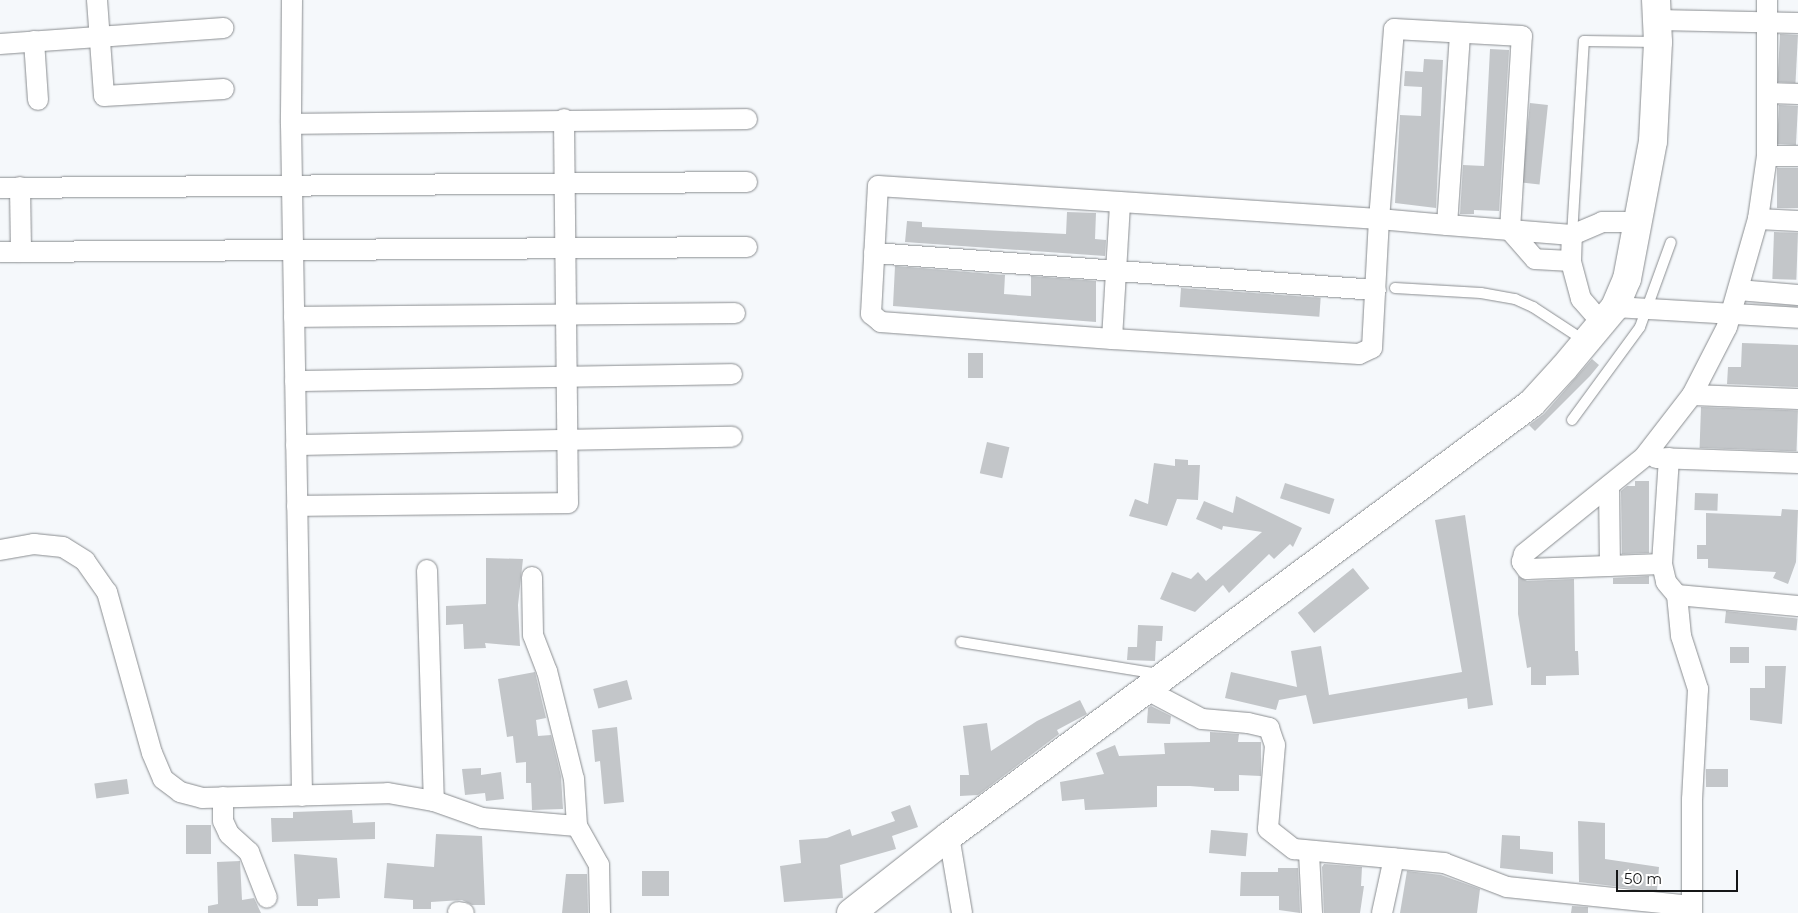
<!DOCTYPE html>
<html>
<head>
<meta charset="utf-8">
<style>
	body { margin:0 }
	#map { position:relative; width:1798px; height:913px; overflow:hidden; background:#f5f8fb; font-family:Montserrat,sans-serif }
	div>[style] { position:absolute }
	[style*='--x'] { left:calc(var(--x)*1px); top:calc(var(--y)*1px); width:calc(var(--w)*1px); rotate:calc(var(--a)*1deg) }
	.building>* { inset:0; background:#c3c6c9; transform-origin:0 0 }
	.roads { filter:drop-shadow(0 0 1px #8a8d90) drop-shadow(0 0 1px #8a8d90) }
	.lane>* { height:10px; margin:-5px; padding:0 5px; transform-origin:5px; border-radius:5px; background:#fff }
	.street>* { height:20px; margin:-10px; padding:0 10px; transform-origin:10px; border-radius:10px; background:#fff }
	.secondary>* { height:28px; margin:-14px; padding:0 14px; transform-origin:14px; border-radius:14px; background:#fff }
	span { translate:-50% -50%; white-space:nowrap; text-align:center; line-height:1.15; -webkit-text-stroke:5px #fff; paint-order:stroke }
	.scale { position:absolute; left:1616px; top:870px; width:122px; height:22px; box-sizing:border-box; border:2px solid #151617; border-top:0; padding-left:6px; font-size:15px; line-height:18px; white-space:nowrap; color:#151617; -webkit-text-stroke:4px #fff; paint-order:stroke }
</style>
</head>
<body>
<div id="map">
	<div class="building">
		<i style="left:1780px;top:34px;width:18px;height:48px;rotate:3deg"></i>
		<i style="clip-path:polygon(1490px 49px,1509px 50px,1499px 211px,1474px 210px,1474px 214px,1460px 214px,1463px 165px,1484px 166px)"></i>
		<i style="clip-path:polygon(1424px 59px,1443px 60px,1436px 208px,1395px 203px,1400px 115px,1421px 116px,1422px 87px,1404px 86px,1405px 71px,1423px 72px)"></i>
		<i style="left:1530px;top:103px;width:18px;height:80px;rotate:6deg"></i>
		<i style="left:1779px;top:105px;width:19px;height:39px;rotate:3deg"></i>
		<i style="left:1777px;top:168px;width:21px;height:40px"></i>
		<i style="clip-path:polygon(1067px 212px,1096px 213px,1095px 239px,1106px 240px,1105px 256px,905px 242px,907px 221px,922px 222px,922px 227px,1066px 234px)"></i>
		<i style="left:1774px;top:232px;width:24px;height:47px;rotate:2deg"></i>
		<i style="clip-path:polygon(895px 266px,1005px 275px,1004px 294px,1031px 296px,1031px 276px,1096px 281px,1096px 322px,893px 306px)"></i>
		<i style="left:1181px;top:288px;width:140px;height:19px;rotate:4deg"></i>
		<i style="clip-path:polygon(1742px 343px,1798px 345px,1798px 387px,1727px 384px,1728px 367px,1741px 367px)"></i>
		<i style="left:968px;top:353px;width:15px;height:25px"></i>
		<i style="clip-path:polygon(1592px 359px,1599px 365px,1590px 376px,1535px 431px,1529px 425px,1544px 414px)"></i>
		<i style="left:1701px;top:407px;width:97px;height:41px;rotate:2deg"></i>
		<i style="left:987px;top:442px;width:23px;height:32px;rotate:13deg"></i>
		<i style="clip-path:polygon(1175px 459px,1188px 460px,1188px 465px,1200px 465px,1198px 500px,1177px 499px,1167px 526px,1129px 516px,1135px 499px,1148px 504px,1154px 463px,1175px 466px)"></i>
		<i style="clip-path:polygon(1635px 481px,1649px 481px,1649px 553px,1622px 554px,1621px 491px,1627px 486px,1635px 486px)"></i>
		<i style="left:1285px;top:483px;width:52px;height:16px;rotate:18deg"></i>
		<i style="left:1695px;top:493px;width:23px;height:17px;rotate:2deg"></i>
		<i style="clip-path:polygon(1236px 496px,1302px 528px,1293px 547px,1290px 544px,1274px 559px,1269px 554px,1229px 593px,1223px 585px,1195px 612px,1160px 599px,1172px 572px,1191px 579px,1198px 572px,1206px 581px,1262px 532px,1223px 526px,1222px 530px,1196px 519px,1204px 501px,1233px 513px)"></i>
		<i style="clip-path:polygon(1782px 509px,1798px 510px,1796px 562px,1788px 584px,1773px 578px,1776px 572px,1708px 568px,1708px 559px,1697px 559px,1697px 545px,1706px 545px,1706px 513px,1781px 516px)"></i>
		<i style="clip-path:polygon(1465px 515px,1493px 705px,1468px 709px,1467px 698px,1313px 724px,1306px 695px,1279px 700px,1276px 710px,1225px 698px,1231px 672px,1297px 687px,1291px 651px,1321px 646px,1329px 695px,1462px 672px,1435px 520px)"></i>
		<i style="clip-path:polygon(486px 558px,523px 559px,518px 605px,520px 646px,485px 643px,486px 648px,464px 649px,463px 624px,446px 625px,446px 606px,486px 604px)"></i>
		<i style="left:1353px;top:568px;width:26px;height:71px;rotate:51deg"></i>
		<i style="clip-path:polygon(1518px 576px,1527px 581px,1574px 579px,1575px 651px,1578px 651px,1579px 675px,1546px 676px,1546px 685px,1531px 685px,1531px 667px,1527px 668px,1518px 614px)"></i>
		<i style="clip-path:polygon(1649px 576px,1649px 584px,1613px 584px,1613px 578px)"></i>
		<i style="left:1726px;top:611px;width:72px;height:12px;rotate:6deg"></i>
		<i style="clip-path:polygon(1138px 625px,1163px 626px,1162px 641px,1156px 641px,1155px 661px,1127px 660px,1128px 647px,1137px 647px)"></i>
		<i style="left:1730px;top:647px;width:19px;height:16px"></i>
		<i style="clip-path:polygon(1765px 666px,1786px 666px,1782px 724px,1750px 720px,1750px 688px,1765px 688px)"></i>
		<i style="clip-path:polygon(535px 672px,546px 718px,536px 720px,538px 736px,551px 735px,561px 776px,563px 809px,532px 810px,531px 783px,526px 783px,526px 762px,516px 763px,513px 736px,507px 737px,498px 679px)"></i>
		<i style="left:627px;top:680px;width:20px;height:35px;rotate:75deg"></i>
		<i style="clip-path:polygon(1080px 700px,1087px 714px,1057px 730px,1059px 734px,978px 795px,960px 796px,960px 775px,969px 775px,963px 726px,987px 723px,991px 751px,1037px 721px)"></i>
		<i style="clip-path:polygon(1151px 706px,1171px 716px,1170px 724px,1147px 723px,1148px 708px)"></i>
		<i style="clip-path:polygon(617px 727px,624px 802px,604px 804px,600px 761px,595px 762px,592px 730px)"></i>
		<i style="clip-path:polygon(1210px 732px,1239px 734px,1238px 742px,1261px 742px,1261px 776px,1239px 775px,1239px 791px,1214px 791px,1214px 788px,1190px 786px,1157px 786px,1157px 807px,1085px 810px,1084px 799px,1062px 801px,1060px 782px,1104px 774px,1096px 753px,1115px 745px,1119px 756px,1165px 754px,1164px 743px,1210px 742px)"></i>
		<i style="clip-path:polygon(481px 768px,481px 775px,501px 772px,504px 799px,486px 801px,485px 793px,465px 795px,462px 769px)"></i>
		<i style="left:1706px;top:769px;width:22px;height:18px"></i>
		<i style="left:127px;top:779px;width:15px;height:33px;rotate:82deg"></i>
		<i style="clip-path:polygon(910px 805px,918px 827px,892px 836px,896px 849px,840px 865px,843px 898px,784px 902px,780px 866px,801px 863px,799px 840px,827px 838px,850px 829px,852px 836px,895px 821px,891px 812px)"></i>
		<i style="clip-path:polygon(352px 810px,353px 823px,375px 822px,375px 839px,272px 842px,271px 818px,293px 818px,293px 812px)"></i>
		<i style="clip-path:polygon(1578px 821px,1605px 823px,1605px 859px,1659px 867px,1657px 891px,1579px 882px)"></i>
		<i style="left:186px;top:825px;width:25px;height:29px"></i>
		<i style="left:1211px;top:830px;width:37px;height:23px;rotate:5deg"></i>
		<i style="clip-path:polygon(436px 834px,482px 836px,485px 905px,472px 905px,462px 900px,431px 902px,431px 909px,413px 909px,413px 900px,384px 898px,387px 863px,434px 867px)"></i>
		<i style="clip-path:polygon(1502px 835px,1520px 836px,1520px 849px,1553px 852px,1553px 874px,1500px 868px)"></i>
		<i style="clip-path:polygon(294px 854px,337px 858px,340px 898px,318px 899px,318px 906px,297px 906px)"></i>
		<i style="clip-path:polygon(240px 861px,242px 900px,254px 898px,261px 913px,208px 913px,208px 906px,218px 904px,217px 862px)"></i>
		<i style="clip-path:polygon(1324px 864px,1362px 867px,1361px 886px,1364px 886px,1360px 913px,1324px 913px,1322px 867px)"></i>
		<i style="clip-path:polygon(1278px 868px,1298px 868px,1300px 913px,1279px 910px,1279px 896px,1240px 896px,1241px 872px,1278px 872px)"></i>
		<i style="left:642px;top:871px;width:27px;height:25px"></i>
		<i style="clip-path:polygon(1407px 871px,1441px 875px,1480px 889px,1477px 913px,1400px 913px)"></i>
		<i style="clip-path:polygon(566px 874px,587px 874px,588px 913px,562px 913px)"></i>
		<i style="clip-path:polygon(1572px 906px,1588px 907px,1588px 913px,1571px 913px)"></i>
	</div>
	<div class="roads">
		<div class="lane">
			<i style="--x:1572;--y:235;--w:194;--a:-86.5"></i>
			<i style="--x:1584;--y:41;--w:73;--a:0.8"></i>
			<i style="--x:1395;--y:288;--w:86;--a:3.3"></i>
			<i style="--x:1481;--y:293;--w:35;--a:10"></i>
			<i style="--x:1515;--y:299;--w:20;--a:24"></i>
			<i style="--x:1533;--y:307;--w:62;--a:33.2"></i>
			<i style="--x:1572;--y:420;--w:115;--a:-53.8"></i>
			<i style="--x:1640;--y:327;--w:90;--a:-70"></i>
			<i style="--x:961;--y:642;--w:200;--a:9.2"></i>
		</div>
		<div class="street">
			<i style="--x:97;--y:0;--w:96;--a:85.8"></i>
			<i style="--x:104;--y:96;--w:120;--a:-3.3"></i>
			<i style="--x:292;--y:0;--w:124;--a:90.5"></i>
			<i style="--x:291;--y:124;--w:672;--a:89.06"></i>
			<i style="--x:1658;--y:20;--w:140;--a:1.2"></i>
			<i style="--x:34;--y:41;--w:59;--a:86.1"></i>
			<i style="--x:0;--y:44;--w:224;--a:-4.1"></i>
			<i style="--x:1767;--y:93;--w:31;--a:2"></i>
			<i style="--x:291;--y:124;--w:456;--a:-0.6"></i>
			<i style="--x:1767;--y:156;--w:31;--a:0"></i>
			<i style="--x:20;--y:187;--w:65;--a:89.1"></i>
			<i style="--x:0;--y:188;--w:747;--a:-0.46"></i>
			<i style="--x:1758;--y:219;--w:40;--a:2.9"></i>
			<i style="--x:1447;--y:225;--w:192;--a:-86.1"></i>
			<i style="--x:0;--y:252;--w:747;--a:-0.38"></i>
			<i style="--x:874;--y:253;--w:503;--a:4.22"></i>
			<i style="--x:1571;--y:261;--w:36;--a:-177"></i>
			<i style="--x:1535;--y:259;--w:38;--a:-131"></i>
			<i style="--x:1510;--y:230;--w:194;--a:-86.5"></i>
			<i style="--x:1522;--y:36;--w:128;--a:-176.9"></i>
			<i style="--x:1394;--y:29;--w:191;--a:94.5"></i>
			<i style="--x:1379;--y:219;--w:129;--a:93.1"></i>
			<i style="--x:1372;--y:348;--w:14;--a:155"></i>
			<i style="--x:1359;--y:354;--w:247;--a:-176.5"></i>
			<i style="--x:1112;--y:339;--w:232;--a:-175.8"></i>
			<i style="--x:881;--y:322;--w:13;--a:-141"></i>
			<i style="--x:871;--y:314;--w:128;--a:-86.9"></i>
			<i style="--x:878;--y:186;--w:502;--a:3.77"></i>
			<i style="--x:1379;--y:219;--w:68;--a:5"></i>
			<i style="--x:1447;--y:225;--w:63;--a:4.5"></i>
			<i style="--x:1510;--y:230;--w:62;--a:4.6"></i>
			<i style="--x:1738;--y:290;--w:60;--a:4.8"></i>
			<i style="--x:1615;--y:307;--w:183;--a:3.4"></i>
			<i style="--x:294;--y:317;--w:441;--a:-0.5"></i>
			<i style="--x:1602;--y:323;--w:32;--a:-131"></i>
			<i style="--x:1581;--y:299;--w:39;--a:-105"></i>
			<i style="--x:1571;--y:261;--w:26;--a:-88"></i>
			<i style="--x:1572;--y:235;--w:33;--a:-23"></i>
			<i style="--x:1602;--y:222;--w:37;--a:0"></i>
			<i style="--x:1112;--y:339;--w:136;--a:-86.6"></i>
			<i style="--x:295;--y:381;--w:437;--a:-0.9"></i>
			<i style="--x:1692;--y:395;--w:106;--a:2.2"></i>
			<i style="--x:296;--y:445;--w:436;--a:-1.1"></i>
			<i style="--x:1656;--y:458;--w:142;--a:2"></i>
			<i style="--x:1669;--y:458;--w:106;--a:93.8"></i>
			<i style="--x:1662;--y:564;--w:18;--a:77"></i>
			<i style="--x:1666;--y:582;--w:17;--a:50"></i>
			<i style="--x:1677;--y:595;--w:121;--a:5.2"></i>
			<i style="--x:1609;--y:486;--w:80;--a:89.3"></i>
			<i style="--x:297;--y:506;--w:271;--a:-0.6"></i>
			<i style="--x:568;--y:503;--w:384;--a:-90.6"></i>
			<i style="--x:0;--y:550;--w:35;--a:-10"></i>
			<i style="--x:34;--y:544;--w:29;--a:6"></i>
			<i style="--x:63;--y:547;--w:26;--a:32"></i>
			<i style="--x:85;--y:561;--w:38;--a:55"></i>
			<i style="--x:107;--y:592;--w:167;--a:74.4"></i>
			<i style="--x:152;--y:753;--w:28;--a:67"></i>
			<i style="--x:163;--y:779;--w:21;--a:37"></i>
			<i style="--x:180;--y:792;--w:23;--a:15"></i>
			<i style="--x:202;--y:798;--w:186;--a:-1.5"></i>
			<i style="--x:388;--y:793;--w:47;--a:9.9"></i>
			<i style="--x:434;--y:801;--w:51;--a:19.5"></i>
			<i style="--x:482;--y:818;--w:95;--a:4.8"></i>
			<i style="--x:1662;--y:564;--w:135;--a:177.9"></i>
			<i style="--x:1527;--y:569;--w:9;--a:-126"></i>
			<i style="--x:1522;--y:562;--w:8;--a:-76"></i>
			<i style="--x:1524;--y:554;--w:154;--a:-38.9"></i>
			<i style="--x:1644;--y:457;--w:78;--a:-52.3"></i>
			<i style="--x:1692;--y:395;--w:76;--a:-62.8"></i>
			<i style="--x:1727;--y:327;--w:112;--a:-74"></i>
			<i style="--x:1758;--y:219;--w:64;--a:-81.9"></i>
			<i style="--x:1767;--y:156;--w:156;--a:-90"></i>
			<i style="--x:427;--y:570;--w:231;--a:88.3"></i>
			<i style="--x:532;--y:577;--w:58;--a:89"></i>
			<i style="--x:533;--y:635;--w:39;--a:69"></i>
			<i style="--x:547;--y:671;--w:111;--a:76"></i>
			<i style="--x:574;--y:779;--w:47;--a:86.3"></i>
			<i style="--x:577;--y:826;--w:45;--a:60.6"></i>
			<i style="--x:599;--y:865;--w:48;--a:88.8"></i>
			<i style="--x:1677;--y:595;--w:41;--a:84.4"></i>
			<i style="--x:1681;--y:636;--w:56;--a:72.2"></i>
			<i style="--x:1698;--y:689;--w:110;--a:93.1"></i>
			<i style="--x:1692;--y:799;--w:114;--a:90"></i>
			<i style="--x:1145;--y:689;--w:64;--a:27.8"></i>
			<i style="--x:1202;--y:719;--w:46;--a:5"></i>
			<i style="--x:1248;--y:723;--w:22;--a:13"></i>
			<i style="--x:1269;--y:728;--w:18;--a:71"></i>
			<i style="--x:1275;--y:745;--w:84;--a:94.8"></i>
			<i style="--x:1268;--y:829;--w:33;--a:38"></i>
			<i style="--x:1294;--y:849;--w:151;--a:5.3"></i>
			<i style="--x:1444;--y:863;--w:67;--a:20.9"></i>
			<i style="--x:1507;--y:887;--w:185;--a:5.9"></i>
			<i style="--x:223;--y:797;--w:24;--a:90"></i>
			<i style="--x:223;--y:821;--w:14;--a:65"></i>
			<i style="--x:229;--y:834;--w:27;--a:42"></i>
			<i style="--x:249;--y:852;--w:49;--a:68.6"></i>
			<i style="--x:949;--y:836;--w:78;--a:80.4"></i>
			<i style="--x:1309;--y:853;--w:60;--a:87.1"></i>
			<i style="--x:458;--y:912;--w:6;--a:9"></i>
			<i style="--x:1382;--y:913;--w:56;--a:-77.7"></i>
		</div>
		<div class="secondary">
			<i style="--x:851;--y:913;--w:125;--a:-38.2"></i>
			<i style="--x:949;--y:836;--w:726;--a:-36.6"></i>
			<i style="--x:1532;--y:403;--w:47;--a:-47.6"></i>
			<i style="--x:1564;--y:368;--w:80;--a:-50.1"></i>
			<i style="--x:1615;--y:307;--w:30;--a:-67"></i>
			<i style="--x:1627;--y:279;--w:140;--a:-79.3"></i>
			<i style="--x:1653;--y:141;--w:99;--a:-87.1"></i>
			<i style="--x:1658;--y:42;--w:42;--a:-92.7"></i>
		</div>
	</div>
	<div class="scale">50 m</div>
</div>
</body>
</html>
